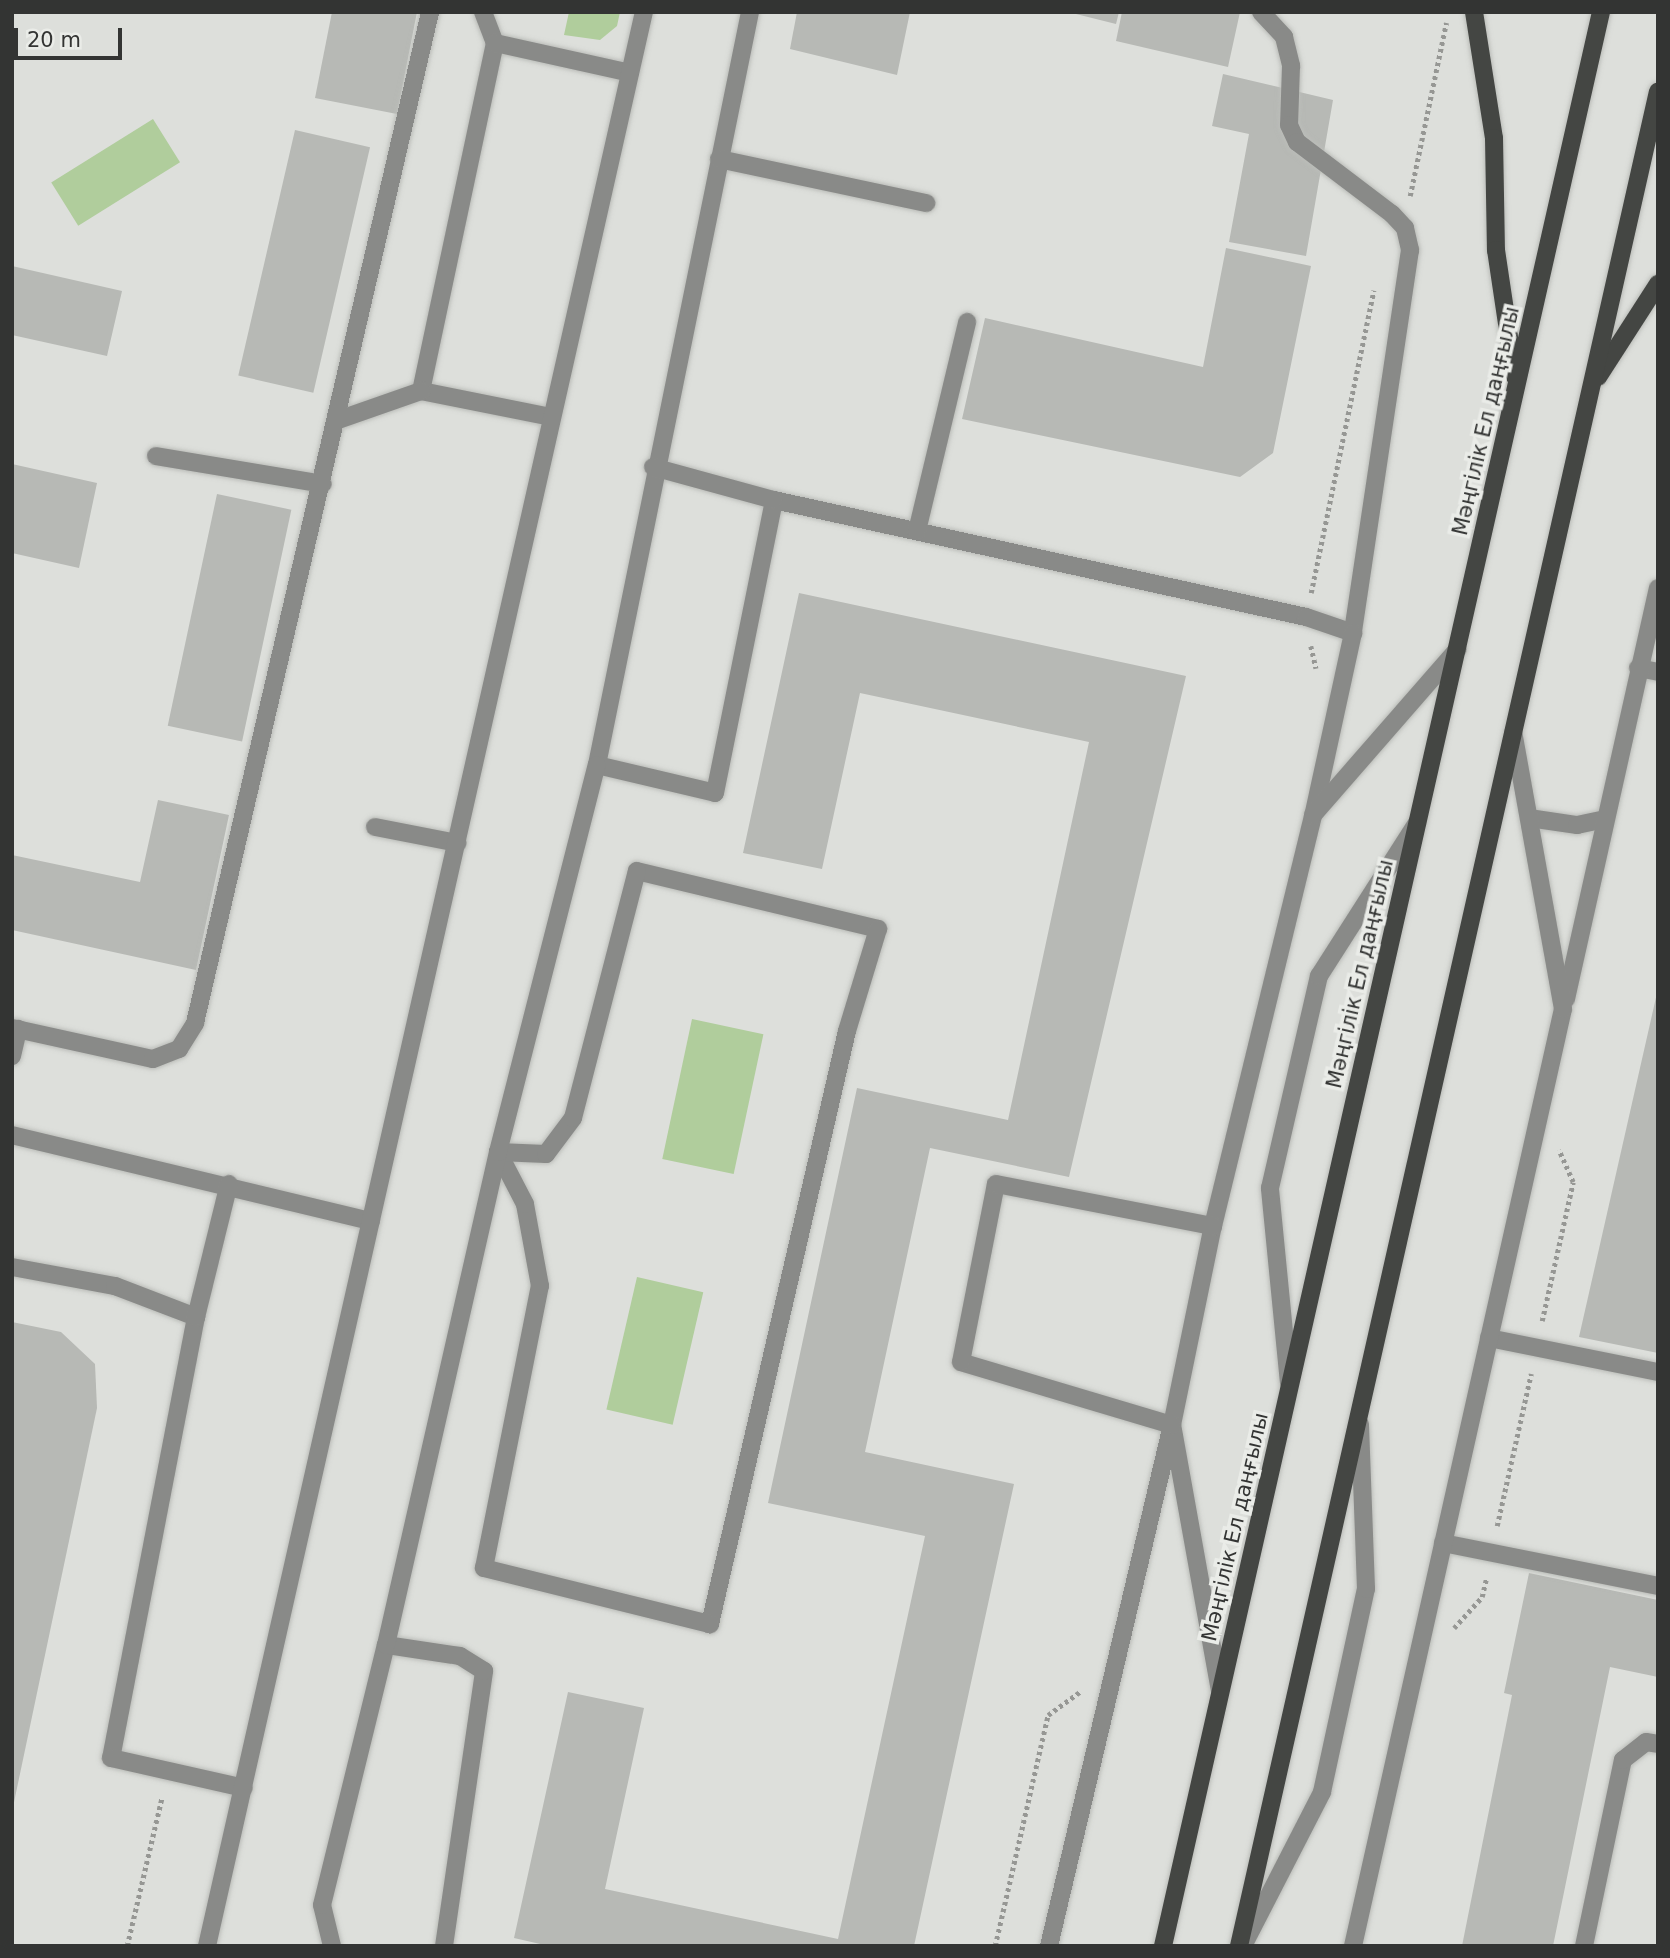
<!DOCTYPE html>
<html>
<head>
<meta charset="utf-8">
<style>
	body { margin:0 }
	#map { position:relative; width:1670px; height:1958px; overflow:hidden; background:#dddfdb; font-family:"DejaVu Sans",sans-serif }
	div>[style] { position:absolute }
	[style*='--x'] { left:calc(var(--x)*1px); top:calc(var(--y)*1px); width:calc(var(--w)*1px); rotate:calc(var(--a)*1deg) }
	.green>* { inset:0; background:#b0cd9c; transform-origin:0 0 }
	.building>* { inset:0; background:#b7b9b5; transform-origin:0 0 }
	.path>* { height:4.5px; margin-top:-2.25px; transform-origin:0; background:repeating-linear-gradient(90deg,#969794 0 3.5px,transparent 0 7px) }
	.roads { filter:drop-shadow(0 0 2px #bbbdb9) drop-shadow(0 0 2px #bbbdb9) }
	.minor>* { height:18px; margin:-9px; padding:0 9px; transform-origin:9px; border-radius:9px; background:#898a88 }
	.major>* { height:18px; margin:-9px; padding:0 9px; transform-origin:9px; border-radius:9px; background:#444643 }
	span { translate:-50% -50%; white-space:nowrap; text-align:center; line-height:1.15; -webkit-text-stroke:7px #eaece8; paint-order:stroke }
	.street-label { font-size:21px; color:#333433 }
	.frame { position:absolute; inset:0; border:14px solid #333433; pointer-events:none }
	.scale { position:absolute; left:14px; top:28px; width:108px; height:32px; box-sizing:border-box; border:4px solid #333433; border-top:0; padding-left:9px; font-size:21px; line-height:24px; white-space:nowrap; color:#333433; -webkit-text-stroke:5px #eaece8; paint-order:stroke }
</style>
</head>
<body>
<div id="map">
	<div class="green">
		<i style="clip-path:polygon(569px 12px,620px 12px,617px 26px,600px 40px,564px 35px)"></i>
		<i style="left:153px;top:119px;width:51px;height:120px;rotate:58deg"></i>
		<i style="left:692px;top:1019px;width:73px;height:143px;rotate:12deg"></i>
		<i style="left:637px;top:1277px;width:68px;height:136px;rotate:13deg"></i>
	</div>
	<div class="building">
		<i style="clip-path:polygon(332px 12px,417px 12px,397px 114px,315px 98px)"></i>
		<i style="clip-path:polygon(797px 12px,910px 12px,897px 75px,790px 49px)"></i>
		<i style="clip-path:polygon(1068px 12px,1119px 12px,1116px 24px)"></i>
		<i style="clip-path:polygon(1122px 12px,1240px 12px,1228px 67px,1116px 41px)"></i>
		<i style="clip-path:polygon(1223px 74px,1333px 100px,1306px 256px,1229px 242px,1249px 134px,1212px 126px)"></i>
		<i style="left:295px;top:130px;width:77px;height:252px;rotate:13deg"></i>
		<i style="clip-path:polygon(1226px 248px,1311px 266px,1273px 453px,1240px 477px,962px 419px,985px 318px,1203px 367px)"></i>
		<i style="clip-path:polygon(12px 266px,122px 291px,107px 356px,12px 335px)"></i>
		<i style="clip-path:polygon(12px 464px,97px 483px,79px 568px,12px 553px)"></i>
		<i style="left:217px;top:494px;width:76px;height:237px;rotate:12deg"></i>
		<i style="clip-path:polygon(799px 593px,1186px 676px,1069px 1177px,930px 1148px,865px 1452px,1014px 1484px,914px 1946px,549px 1946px,514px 1938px,568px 1692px,644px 1708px,605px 1889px,838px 1939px,925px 1536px,768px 1503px,857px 1088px,1008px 1120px,1089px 742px,860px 693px,822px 869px,743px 853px)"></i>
		<i style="clip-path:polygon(158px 800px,229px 815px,196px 970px,12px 930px,12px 855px,140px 882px)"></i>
		<i style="clip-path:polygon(1657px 993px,1658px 993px,1658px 1353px,1579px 1337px)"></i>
		<i style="clip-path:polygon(12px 1322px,61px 1332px,95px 1364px,97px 1408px,13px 1807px)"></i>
		<i style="clip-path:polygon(1529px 1573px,1658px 1600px,1658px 1677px,1610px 1667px,1553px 1946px,1462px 1946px,1512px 1695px,1504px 1693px)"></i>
	</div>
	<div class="path">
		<i style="--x:1410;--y:196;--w:177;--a:-78.2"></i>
		<i style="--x:1311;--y:593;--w:309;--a:-78.3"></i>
		<i style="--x:1311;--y:646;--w:23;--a:77"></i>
		<i style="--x:1542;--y:1321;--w:142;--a:-77.4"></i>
		<i style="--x:1573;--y:1182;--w:35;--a:-114"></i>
		<i style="--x:1497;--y:1526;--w:156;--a:-77.4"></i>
		<i style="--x:1454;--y:1628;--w:42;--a:-47.9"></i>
		<i style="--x:1482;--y:1597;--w:18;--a:-77"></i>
		<i style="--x:127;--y:1946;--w:153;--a:-76.8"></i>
		<i style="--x:995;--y:1946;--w:237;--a:-77.1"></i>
		<i style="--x:1048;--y:1715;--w:39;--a:-36"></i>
	</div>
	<div class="roads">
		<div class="minor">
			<i style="--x:483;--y:12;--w:33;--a:69"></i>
			<i style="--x:750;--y:12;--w:768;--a:101.49"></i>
			<i style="--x:597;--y:765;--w:121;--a:13.3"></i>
			<i style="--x:715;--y:793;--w:299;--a:-78.6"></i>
			<i style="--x:774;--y:500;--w:545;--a:12.4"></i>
			<i style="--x:1306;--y:617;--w:50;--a:18.8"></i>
			<i style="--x:1261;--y:12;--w:34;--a:47"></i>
			<i style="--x:1284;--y:37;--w:30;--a:76"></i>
			<i style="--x:1291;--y:66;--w:59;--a:91.9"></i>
			<i style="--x:1289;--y:125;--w:19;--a:65"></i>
			<i style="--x:1297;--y:142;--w:119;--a:37.2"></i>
			<i style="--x:1392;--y:214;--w:19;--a:47"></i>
			<i style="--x:1405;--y:228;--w:23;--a:77"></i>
			<i style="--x:1410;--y:250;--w:387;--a:98.5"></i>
			<i style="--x:1353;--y:633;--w:183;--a:102.3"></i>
			<i style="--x:719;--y:159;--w:212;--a:12"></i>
			<i style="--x:551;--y:417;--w:133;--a:-168.7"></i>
			<i style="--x:421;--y:391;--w:356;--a:-78"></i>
			<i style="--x:495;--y:43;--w:138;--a:12.5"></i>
			<i style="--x:338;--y:420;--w:88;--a:-19.3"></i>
			<i style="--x:156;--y:456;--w:169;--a:9.5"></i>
			<i style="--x:653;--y:467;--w:125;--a:15.3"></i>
			<i style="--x:917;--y:531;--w:215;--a:-76.5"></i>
			<i style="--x:1638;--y:668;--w:20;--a:11"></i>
			<i style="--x:1529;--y:818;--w:49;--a:8.3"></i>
			<i style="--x:1577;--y:825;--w:29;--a:-12"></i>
			<i style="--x:375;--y:827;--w:84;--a:11"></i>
			<i style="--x:637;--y:871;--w:248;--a:13.5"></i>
			<i style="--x:878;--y:929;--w:107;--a:106.9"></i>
			<i style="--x:847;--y:1031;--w:609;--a:103.01"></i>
			<i style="--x:710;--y:1624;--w:233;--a:-166.1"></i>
			<i style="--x:484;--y:1568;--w:288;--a:-78.8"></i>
			<i style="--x:540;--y:1286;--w:83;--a:-100.4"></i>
			<i style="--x:525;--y:1204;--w:59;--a:-117.4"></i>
			<i style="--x:498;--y:1152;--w:48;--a:2.4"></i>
			<i style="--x:546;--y:1154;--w:45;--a:-53.1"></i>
			<i style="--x:573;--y:1118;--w:255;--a:-75.5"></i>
			<i style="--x:1566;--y:999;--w:421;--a:-77.4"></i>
			<i style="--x:12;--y:1028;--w:144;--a:12.4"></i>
			<i style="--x:153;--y:1059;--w:28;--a:-21"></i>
			<i style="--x:179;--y:1049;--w:31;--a:-58"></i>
			<i style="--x:195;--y:1023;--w:1038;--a:-76.91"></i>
			<i style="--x:12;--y:1056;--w:28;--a:-77"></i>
			<i style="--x:12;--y:1135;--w:369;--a:13.5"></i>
			<i style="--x:12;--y:1267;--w:105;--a:10.5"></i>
			<i style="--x:115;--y:1286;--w:87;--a:20.9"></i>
			<i style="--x:196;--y:1317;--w:449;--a:100.9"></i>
			<i style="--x:111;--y:1758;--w:136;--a:12.7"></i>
			<i style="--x:196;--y:1317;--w:137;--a:-76.1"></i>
			<i style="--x:1489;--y:1338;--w:172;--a:11.4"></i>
			<i style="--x:1289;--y:1383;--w:196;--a:-95.6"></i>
			<i style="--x:1270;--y:1188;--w:218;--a:-77"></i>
			<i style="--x:1319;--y:976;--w:182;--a:-57.4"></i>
			<i style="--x:1443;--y:1543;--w:219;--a:11.3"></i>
			<i style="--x:1220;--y:1691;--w:270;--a:-100.2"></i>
			<i style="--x:1172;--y:1425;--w:203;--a:-78.4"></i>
			<i style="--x:1213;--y:1226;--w:423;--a:-76.3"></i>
			<i style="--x:1313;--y:815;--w:220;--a:-48.9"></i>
			<i style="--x:207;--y:1946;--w:1983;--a:-77.27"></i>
			<i style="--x:332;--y:1946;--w:42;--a:-103.7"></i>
			<i style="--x:322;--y:1905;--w:268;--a:-76.2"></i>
			<i style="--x:444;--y:1946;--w:278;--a:-81.7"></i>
			<i style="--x:484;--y:1671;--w:28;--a:-148"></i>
			<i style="--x:460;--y:1656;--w:75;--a:-171.5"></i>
			<i style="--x:386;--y:1645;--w:506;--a:-77.2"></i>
			<i style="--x:498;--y:1152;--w:399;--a:-75.7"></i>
			<i style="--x:1049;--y:1946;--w:535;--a:-76.72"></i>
			<i style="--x:1172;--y:1425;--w:220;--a:-163.4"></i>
			<i style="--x:961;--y:1362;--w:181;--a:-78.9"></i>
			<i style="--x:996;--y:1184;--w:221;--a:11"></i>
			<i style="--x:1243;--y:1946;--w:173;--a:-62.8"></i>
			<i style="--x:1322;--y:1792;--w:208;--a:-77.8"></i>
			<i style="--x:1366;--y:1589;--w:165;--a:-92.1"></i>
			<i style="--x:1353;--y:1946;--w:960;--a:-77.37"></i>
			<i style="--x:1563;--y:1009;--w:281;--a:-100.2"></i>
			<i style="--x:1584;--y:1946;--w:190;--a:-78.2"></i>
			<i style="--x:1623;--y:1760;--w:29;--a:-38"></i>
			<i style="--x:1646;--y:1742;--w:12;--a:9"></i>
		</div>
		<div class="major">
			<i style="--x:1474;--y:12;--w:128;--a:81"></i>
			<i style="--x:1494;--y:138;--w:112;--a:89"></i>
			<i style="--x:1496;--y:250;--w:128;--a:81.5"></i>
			<i style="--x:1598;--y:377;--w:111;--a:-57.2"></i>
			<i style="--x:1163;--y:1946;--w:1983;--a:-77.24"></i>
			<i style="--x:1239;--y:1946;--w:1901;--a:-77.27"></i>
		</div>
	</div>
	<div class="street-label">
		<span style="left:1486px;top:421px;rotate:-77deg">Мәңгілік Ел даңғылы</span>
		<span style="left:1360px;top:974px;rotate:-77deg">Мәңгілік Ел даңғылы</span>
		<span style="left:1235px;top:1527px;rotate:-77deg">Мәңгілік Ел даңғылы</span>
	</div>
	<div class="frame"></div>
	<div class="scale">20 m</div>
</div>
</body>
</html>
